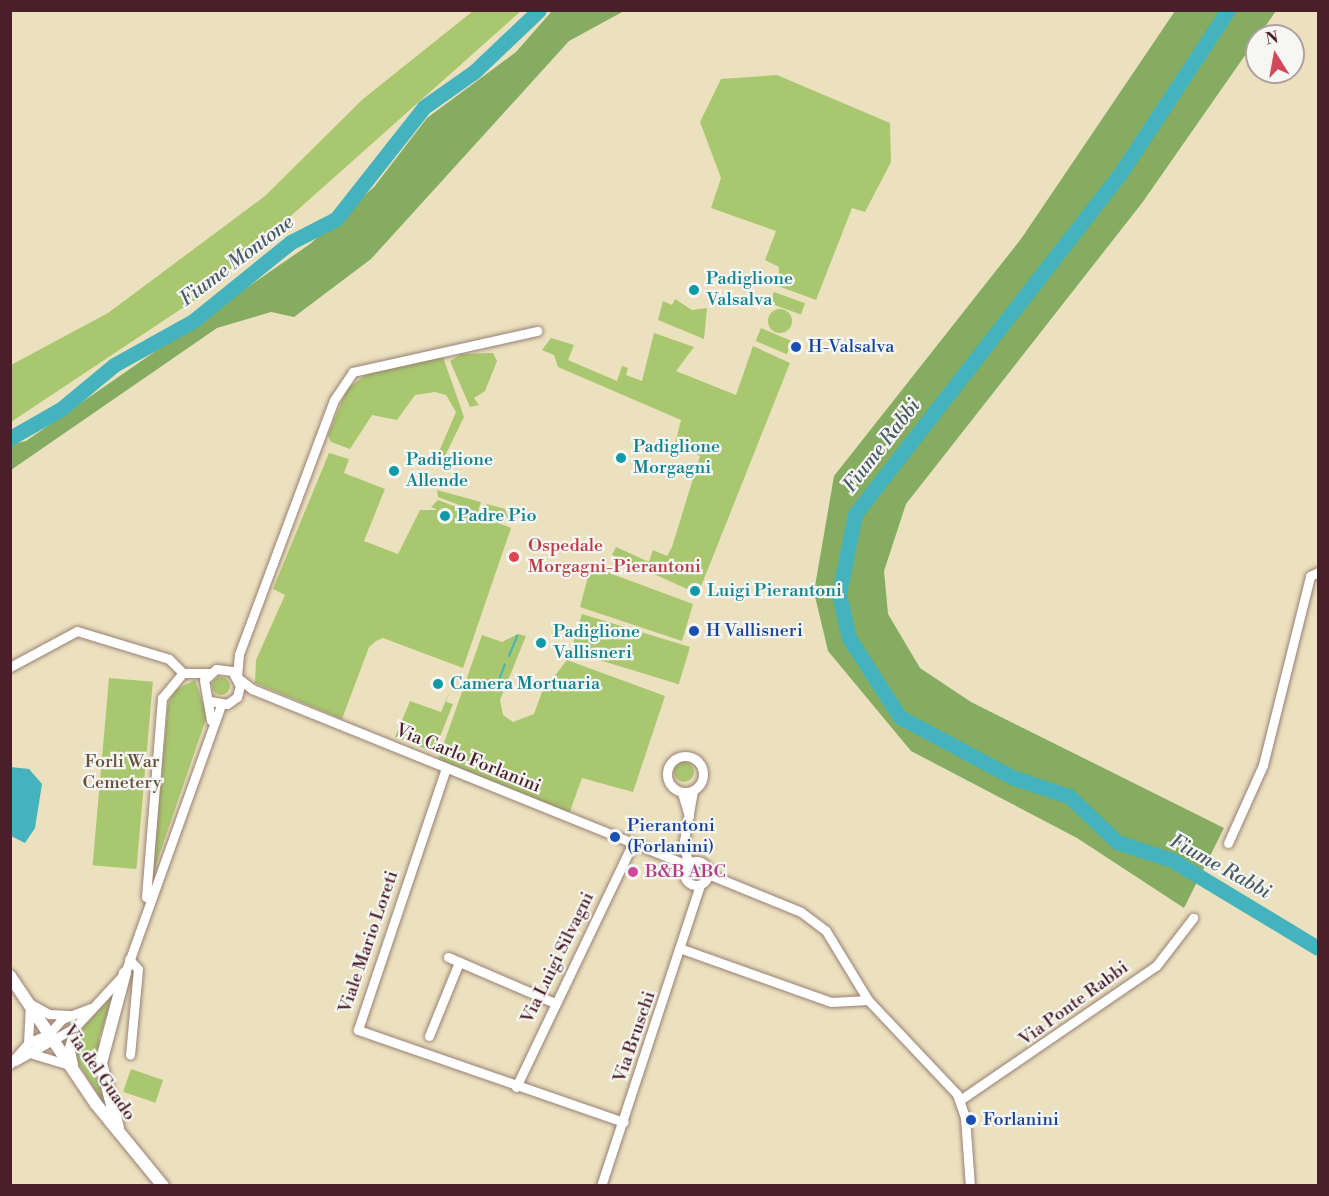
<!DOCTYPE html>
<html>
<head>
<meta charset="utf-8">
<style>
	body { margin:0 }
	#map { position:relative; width:1329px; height:1196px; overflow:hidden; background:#ebe1bf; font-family:"Libre Bodoni",serif }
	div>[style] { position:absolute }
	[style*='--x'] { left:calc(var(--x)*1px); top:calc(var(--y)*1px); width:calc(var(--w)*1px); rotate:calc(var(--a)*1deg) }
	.green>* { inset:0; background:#a8c76e; transform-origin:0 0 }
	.round { border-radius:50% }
	.forest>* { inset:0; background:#86ac61 }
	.water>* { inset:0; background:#44b3bd }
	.stream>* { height:2px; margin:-1px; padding:0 1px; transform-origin:1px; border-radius:1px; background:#44b3bd }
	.river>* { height:15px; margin:-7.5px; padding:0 7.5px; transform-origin:7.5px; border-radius:7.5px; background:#44b3bd }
	.roads { filter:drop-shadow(0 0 2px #9a8075) drop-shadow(0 0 2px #9a8075) }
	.minor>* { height:9px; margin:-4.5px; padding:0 4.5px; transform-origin:4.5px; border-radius:4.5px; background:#fff }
	.minor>.ring { margin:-4.5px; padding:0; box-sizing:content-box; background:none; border:9px solid #fff; border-radius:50% }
	.tertiary>* { height:12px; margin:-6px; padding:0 6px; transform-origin:6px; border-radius:6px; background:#fff }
	.dots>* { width:16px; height:16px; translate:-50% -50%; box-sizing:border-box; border:3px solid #f6f6f2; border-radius:50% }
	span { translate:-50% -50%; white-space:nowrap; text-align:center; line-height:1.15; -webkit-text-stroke:4.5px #f6f6f2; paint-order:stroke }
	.culture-label { font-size:18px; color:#0d838f }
	.left { translate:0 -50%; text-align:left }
	.transit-label { font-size:18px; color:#164399 }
	.health-label { font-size:18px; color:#be3a42 }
	.street-label { font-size:18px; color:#4a1f2b }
	.park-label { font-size:18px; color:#66513f }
	.hotel-label { font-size:18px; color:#b23c85 }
	.water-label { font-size:20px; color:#485a65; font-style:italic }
	.frame { position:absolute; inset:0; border:12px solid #4a1f2b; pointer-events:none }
	.north { position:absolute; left:1245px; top:24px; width:60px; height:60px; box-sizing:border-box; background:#f6f6f2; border:2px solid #b1a0a2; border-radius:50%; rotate:349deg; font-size:16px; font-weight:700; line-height:24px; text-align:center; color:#4a1f2b }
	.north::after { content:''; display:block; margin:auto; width:21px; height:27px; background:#d1495b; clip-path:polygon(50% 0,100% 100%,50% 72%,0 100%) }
</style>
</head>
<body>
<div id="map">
	<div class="green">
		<i style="clip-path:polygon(473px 11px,521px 11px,202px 295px,11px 422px,11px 365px,108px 313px,265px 196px,363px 99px)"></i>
		<i style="clip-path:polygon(777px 75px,890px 123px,891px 162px,865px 212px,852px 208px,816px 300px,778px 286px,779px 267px,765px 260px,776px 231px,711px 208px,721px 178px,700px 122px,721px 79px)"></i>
		<i style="left:774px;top:292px;width:33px;height:12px;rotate:20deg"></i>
		<i style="clip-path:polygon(675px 299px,692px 310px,707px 308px,704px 339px,658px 320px,663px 301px,672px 305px)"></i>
		<i class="round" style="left:768px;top:309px;width:24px;height:24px"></i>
		<i style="left:761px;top:328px;width:34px;height:14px;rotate:23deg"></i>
		<i style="clip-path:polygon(654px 333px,694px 347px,676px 371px,736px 395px,753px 346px,790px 363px,698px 594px,612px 555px,616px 547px,649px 562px,653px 550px,667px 556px,672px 547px,700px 456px,675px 444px,681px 420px,558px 367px,554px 355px,542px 350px,551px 338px,574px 345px,568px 360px,617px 381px,622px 366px,628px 368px,626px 375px,642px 381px)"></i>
		<i style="clip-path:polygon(493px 353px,497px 361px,485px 391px,474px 398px,479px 405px,470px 407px,450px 361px,461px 354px)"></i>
		<i style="clip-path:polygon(443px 357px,464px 417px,441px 464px,435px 461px,456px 412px,446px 395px,435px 392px,415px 395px,397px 420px,372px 415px,350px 449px,331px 442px,328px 435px,347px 389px,372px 370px)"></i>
		<i style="clip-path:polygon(329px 453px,349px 459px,344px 473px,385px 489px,364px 541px,398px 554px,420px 510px,437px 510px,431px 507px,438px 500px,511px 528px,463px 668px,383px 638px,376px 641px,369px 647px,342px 719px,255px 683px,256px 660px,285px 595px,273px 589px)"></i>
		<i style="clip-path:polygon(437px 490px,481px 502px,478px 512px,438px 497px)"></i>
		<i style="clip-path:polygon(487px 504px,505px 509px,509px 521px,483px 513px)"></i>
		<i style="clip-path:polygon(604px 571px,693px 604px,682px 641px,580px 607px,589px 573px)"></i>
		<i style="left:582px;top:614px;width:113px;height:39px;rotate:17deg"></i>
		<i style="clip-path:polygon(518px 634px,526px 636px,500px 700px,503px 715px,513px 722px,534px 714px,542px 692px,567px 660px,665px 696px,633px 792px,582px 778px,569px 814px,438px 760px,482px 635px,502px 642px)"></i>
		<i class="round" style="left:212px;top:677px;width:18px;height:18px"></i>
		<i style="left:109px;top:678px;width:44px;height:188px;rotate:5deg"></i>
		<i style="clip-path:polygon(195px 680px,207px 716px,152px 876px,168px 705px,173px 691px)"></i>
		<i style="clip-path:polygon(450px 691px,446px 702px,453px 704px,434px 752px,395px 737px,410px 701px,441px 712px)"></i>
		<i class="round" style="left:674px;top:762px;width:20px;height:20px"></i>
		<i class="round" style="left:688px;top:866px;width:16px;height:16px"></i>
		<i style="clip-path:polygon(114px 994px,99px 1038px,105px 1106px,77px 1061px,75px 1036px)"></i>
		<i style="left:131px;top:1069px;width:34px;height:24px;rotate:19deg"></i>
	</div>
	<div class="forest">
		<i style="clip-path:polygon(552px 11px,624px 11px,569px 41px,371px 259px,294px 317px,271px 312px,217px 328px,11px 470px,11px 444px,26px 441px,310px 244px,374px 187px,427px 118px,516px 52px)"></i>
		<i style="clip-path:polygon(1175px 11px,1276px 11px,1142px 203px,906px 504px,884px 571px,888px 614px,920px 668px,971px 702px,1224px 828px,1184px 908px,1077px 838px,911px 751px,828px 651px,814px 592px,834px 476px,1021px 239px)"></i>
	</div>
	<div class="water">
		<i style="clip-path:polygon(10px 767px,29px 769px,42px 784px,35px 828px,25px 843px,11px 836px)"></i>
	</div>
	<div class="stream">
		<i style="--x:509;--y:656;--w:22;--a:-68"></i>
		<i style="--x:497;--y:685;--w:22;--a:-69"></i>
	</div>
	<div class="river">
		<i style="--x:1228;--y:10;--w:198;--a:123.4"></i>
		<i style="--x:1119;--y:175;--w:430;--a:127.9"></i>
		<i style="--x:855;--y:514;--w:82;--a:101.3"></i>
		<i style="--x:839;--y:594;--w:45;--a:77.2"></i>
		<i style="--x:849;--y:638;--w:94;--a:57.2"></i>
		<i style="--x:900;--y:717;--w:129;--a:28.2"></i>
		<i style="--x:1014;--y:778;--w:58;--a:18.1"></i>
		<i style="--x:1069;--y:796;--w:66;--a:43.8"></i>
		<i style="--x:1117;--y:842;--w:58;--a:18.1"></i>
		<i style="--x:1172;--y:860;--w:170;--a:31.1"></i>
		<i style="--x:10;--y:438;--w:59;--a:-29.6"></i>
		<i style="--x:61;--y:409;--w:69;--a:-39.7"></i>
		<i style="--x:114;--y:365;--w:90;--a:-29.1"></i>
		<i style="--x:193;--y:321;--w:126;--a:-38.9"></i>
		<i style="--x:291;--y:242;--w:51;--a:-27.1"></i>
		<i style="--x:336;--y:219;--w:142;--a:-51.8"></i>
		<i style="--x:424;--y:107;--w:62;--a:-35.2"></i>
		<i style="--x:475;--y:71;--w:88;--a:-43.6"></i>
	</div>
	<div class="roads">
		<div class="minor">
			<i style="--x:10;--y:667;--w:76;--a:-28.2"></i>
			<i style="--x:77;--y:631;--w:96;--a:16.9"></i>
			<i style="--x:169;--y:659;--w:20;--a:45"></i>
			<i style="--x:237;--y:677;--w:23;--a:-85"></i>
			<i style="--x:239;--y:654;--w:271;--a:-69.5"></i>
			<i style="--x:334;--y:400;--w:34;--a:-56"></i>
			<i style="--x:353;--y:372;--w:189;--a:-12.6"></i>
			<i style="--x:238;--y:678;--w:18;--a:38"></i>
			<i style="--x:252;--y:689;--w:470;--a:22"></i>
			<i style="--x:210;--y:701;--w:17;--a:10"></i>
			<i style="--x:227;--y:704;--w:12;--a:-35"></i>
			<i style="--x:237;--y:697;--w:11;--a:-75"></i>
			<i style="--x:240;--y:686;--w:17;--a:-118"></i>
			<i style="--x:232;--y:671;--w:16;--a:-173"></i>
			<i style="--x:216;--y:669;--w:16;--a:137"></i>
			<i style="--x:204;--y:680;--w:41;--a:80.1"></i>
			<i class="ring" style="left:667px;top:756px;width:27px;height:27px"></i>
			<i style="--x:446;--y:768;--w:276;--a:108.6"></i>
			<i style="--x:358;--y:1030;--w:281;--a:19.1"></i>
			<i style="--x:682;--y:793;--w:24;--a:73"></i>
			<i style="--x:1228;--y:843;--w:85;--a:-65.8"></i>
			<i style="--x:1263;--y:765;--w:195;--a:-76"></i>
			<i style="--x:1310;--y:576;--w:9;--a:-27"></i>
			<i class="ring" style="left:684px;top:861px;width:15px;height:15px"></i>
			<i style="--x:689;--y:864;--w:19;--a:-108"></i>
			<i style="--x:683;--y:846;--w:56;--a:-79.7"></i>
			<i style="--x:708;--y:874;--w:100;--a:22.2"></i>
			<i style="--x:801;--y:912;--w:31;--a:37"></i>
			<i style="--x:826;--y:931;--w:81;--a:58.7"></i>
			<i style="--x:868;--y:1000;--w:129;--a:46.6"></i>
			<i style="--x:957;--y:1094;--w:24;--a:71"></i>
			<i style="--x:965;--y:1117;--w:69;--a:85.9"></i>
			<i style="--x:146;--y:897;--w:200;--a:-85.4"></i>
			<i style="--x:162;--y:698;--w:33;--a:-50"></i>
			<i style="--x:183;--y:673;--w:26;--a:0"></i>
			<i style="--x:682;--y:949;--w:158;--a:19.6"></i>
			<i style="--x:831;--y:1002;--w:37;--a:-3"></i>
			<i style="--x:448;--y:957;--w:116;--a:23.3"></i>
			<i style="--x:129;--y:959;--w:13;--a:48"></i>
			<i style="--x:138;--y:969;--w:86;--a:95.3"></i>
			<i style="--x:29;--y:1003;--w:23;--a:29"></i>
			<i style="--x:49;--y:1014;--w:20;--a:3"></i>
			<i style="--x:429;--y:1036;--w:80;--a:-67.9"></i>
			<i style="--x:28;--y:1043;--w:33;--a:-87"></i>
			<i style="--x:33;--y:1054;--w:37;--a:17"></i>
			<i style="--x:15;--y:1061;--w:68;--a:-29.2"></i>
			<i style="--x:10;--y:1064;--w:28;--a:-49"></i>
			<i style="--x:28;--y:1043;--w:23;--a:-23"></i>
			<i style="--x:49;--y:1034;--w:20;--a:-49"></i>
			<i style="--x:62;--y:1019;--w:31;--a:-21"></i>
			<i style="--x:73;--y:1064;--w:17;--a:-103"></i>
			<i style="--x:69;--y:1047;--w:22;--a:-72"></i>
			<i style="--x:76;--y:1026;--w:72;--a:-47.2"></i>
			<i style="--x:125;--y:973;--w:285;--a:-70.3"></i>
			<i style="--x:516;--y:1087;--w:268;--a:-64.4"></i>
			<i style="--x:960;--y:1100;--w:237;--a:-34.4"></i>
			<i style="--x:1156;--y:966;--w:61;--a:-52.4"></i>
			<i style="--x:601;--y:1186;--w:317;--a:-71.8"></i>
		</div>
		<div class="tertiary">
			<i style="--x:10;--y:976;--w:154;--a:56.1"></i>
			<i style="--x:96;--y:1104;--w:106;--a:50.7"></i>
			<i style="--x:118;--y:1128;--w:67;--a:-104.7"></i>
			<i style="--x:101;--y:1063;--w:93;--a:-75.1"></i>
		</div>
	</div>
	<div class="dots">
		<i style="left:694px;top:290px;background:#0f9aa8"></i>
		<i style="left:796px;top:347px;background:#1a4fb4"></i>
		<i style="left:621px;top:458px;background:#0f9aa8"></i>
		<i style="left:394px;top:471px;background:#0f9aa8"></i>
		<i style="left:445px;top:516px;background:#0f9aa8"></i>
		<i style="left:514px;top:557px;background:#e0444e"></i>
		<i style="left:695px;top:591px;background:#0f9aa8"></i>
		<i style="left:694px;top:631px;background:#1a4fb4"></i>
		<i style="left:541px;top:643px;background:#0f9aa8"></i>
		<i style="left:438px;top:684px;background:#0f9aa8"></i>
		<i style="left:615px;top:837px;background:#1a4fb4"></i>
		<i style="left:633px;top:872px;background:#d1479c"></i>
		<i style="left:971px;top:1120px;background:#1a4fb4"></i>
	</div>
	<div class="culture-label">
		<span class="left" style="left:706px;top:290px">Padiglione<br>Valsalva</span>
		<span class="left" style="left:633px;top:458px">Padiglione<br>Morgagni</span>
		<span class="left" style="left:406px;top:471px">Padiglione<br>Allende</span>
		<span class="left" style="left:457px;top:516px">Padre Pio</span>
		<span class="left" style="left:707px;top:591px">Luigi Pierantoni</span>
		<span class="left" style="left:553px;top:643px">Padiglione<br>Vallisneri</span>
		<span class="left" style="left:450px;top:684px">Camera Mortuaria</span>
	</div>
	<div class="transit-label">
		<span class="left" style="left:808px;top:347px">H-Valsalva</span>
		<span class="left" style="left:706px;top:631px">H Vallisneri</span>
		<span class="left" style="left:627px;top:837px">Pierantoni<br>(Forlanini)</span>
		<span class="left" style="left:983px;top:1120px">Forlanini</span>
	</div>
	<div class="health-label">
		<span class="left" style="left:528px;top:557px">Ospedale<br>Morgagni-Pierantoni</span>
	</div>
	<div class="street-label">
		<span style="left:468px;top:759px;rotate:22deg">Via Carlo Forlanini</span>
		<span style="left:369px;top:942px;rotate:-71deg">Viale Mario Loreti</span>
		<span style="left:558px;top:958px;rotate:-64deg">Via Luigi Silvagni</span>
		<span style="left:1074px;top:1004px;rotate:-36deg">Via Ponte Rabbi</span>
		<span style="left:635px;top:1037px;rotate:-71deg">Via Bruschi</span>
		<span style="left:99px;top:1073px;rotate:55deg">Via del Guado</span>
	</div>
	<div class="park-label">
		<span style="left:122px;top:773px">Forli War<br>Cemetery</span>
	</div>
	<div class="hotel-label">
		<span class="left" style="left:645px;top:872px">B&amp;B ABC</span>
	</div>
	<div class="water-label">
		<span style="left:237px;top:261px;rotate:-37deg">Fiume Montone</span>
		<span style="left:882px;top:446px;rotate:-52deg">Fiume Rabbi</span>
		<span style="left:1220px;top:867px;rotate:29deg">Fiume Rabbi</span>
	</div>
	<div class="frame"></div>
	<div class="north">N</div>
</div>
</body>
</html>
